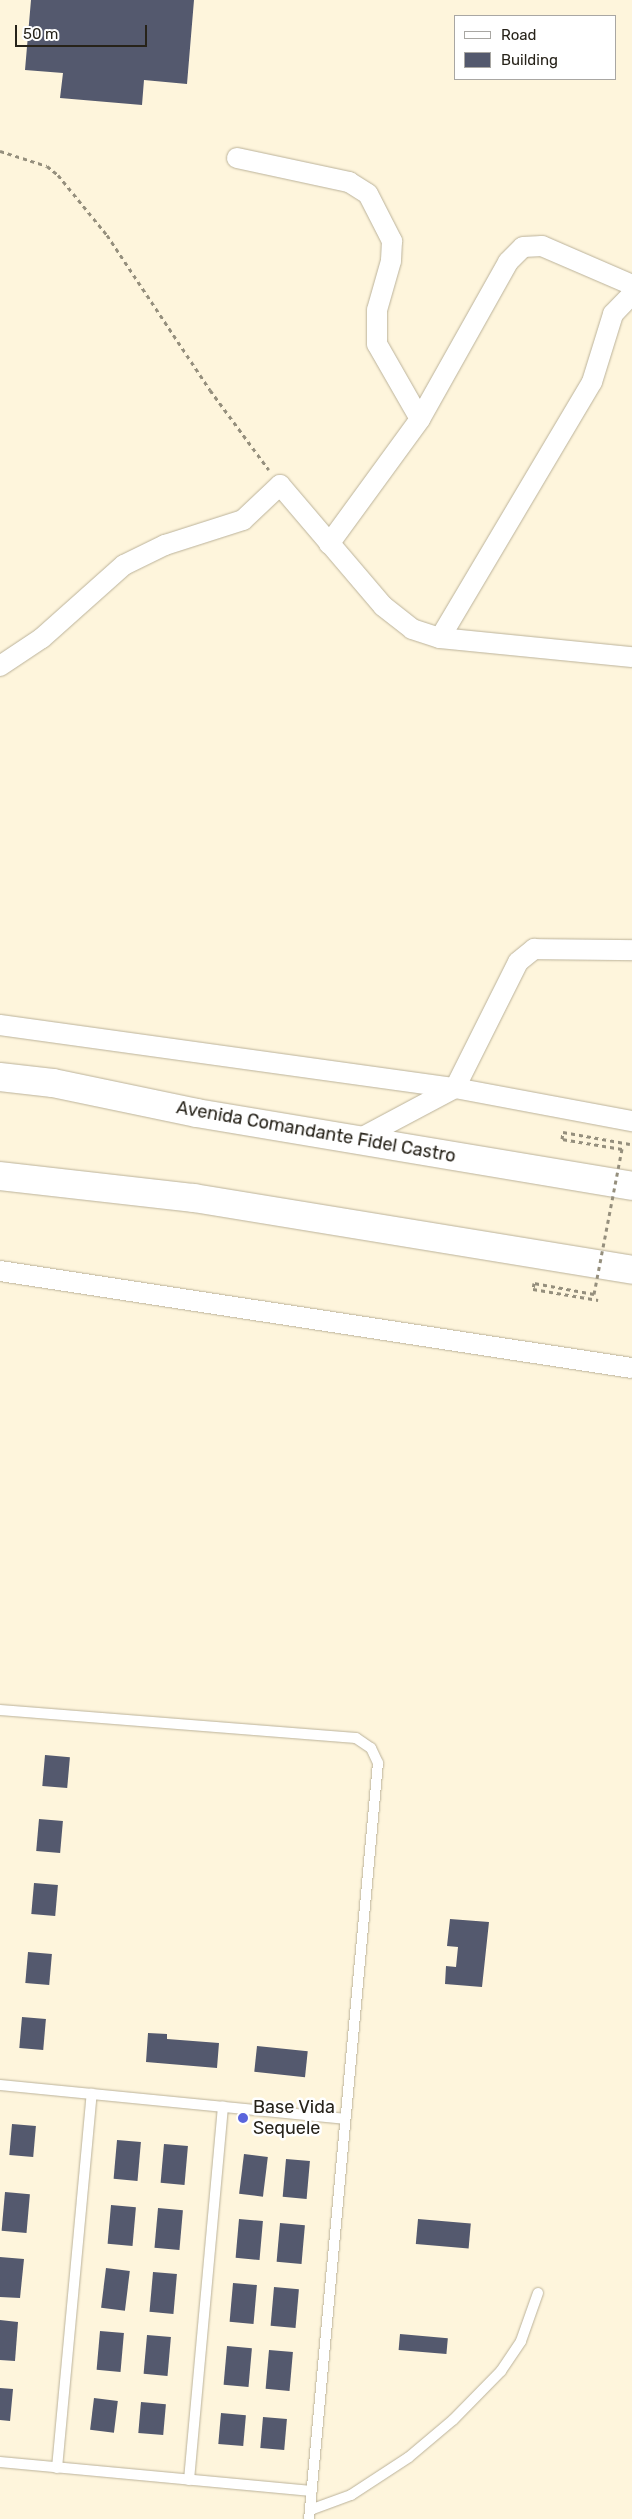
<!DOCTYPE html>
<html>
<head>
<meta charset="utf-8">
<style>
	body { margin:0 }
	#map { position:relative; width:632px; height:2519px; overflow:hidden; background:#fef5dc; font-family:Rubik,sans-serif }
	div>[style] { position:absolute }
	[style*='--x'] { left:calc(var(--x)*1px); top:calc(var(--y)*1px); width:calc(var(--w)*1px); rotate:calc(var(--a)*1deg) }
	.building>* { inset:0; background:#54596e; transform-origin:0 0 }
	.path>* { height:3px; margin-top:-1.5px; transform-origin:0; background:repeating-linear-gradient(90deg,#958f7d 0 4px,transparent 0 8px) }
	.roads { filter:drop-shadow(0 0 1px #bbb29a) drop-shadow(0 0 1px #bbb29a) }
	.service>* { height:10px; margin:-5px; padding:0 5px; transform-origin:5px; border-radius:5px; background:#fff }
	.minor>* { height:20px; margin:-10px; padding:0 10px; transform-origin:10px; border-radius:10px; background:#fff }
	.motorway>* { height:28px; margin:-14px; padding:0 14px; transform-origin:14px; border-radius:14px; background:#fff }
	.path-bridge>* { height:3px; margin-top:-1.5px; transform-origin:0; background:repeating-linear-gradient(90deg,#958f7d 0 4px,transparent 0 8px) }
	.dots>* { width:14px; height:14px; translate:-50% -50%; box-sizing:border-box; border:2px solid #fff; border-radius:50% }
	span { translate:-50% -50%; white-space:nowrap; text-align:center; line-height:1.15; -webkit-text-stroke:5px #fff; paint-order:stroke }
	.street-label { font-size:18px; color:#27231a }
	.poi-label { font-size:18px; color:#27231a }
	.left { translate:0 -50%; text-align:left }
	.legend { position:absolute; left:454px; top:15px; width:162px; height:65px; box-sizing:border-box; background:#fff; border:1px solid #a9a7a3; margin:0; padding:6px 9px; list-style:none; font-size:15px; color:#27231a }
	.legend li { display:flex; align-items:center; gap:10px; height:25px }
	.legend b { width:25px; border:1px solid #a9a7a3 }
	.scale { position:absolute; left:15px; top:25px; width:132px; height:22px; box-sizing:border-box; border:2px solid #27231a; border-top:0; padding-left:6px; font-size:15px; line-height:18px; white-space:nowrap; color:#27231a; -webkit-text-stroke:4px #fff; paint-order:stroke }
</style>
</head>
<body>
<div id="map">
	<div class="building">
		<i style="clip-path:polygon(31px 0,194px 0,187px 84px,144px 80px,142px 105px,60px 98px,63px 73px,25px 70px)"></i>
		<i style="left:45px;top:1755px;width:25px;height:31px;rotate:5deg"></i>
		<i style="left:39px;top:1819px;width:24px;height:32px;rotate:5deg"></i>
		<i style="left:34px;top:1883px;width:24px;height:31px;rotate:5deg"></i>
		<i style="clip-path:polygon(450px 1919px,489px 1922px,482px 1987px,445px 1984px,446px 1966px,456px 1967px,458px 1947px,447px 1946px)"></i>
		<i style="left:28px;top:1952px;width:24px;height:31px;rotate:5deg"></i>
		<i style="left:22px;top:2017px;width:24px;height:31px;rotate:5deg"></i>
		<i style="clip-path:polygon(148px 2033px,167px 2034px,167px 2039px,219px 2043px,217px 2068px,146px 2062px)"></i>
		<i style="left:257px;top:2046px;width:51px;height:26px;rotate:6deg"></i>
		<i style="left:12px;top:2124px;width:24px;height:31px;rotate:5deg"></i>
		<i style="left:117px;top:2140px;width:24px;height:39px;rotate:5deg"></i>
		<i style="left:164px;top:2144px;width:24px;height:39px;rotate:5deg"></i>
		<i style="left:244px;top:2154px;width:24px;height:40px;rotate:7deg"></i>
		<i style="left:286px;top:2159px;width:24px;height:38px;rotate:5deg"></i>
		<i style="left:5px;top:2192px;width:25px;height:39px;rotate:5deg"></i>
		<i style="left:111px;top:2205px;width:25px;height:39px;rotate:5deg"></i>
		<i style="left:158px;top:2208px;width:25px;height:40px;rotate:5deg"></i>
		<i style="left:239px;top:2219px;width:24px;height:39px;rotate:5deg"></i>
		<i style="left:418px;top:2219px;width:53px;height:25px;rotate:5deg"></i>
		<i style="left:280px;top:2223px;width:25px;height:39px;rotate:5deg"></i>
		<i style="clip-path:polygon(0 2257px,24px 2259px,20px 2298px,0 2297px)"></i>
		<i style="left:106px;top:2268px;width:24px;height:40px;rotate:7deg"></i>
		<i style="left:153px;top:2272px;width:24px;height:40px;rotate:5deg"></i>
		<i style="left:233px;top:2283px;width:24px;height:39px;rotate:5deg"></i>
		<i style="left:274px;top:2287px;width:25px;height:39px;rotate:5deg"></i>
		<i style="clip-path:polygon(0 2320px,18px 2322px,15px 2361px,0 2360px)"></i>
		<i style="left:100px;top:2331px;width:24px;height:39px;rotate:5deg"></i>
		<i style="left:400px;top:2334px;width:48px;height:16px;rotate:5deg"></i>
		<i style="left:147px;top:2335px;width:24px;height:39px;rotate:5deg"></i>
		<i style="left:227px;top:2346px;width:25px;height:39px;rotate:5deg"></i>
		<i style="left:269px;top:2350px;width:24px;height:39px;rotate:5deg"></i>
		<i style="clip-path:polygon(0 2388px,13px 2389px,10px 2421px,0 2420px)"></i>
		<i style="left:94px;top:2398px;width:24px;height:32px;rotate:7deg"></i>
		<i style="left:141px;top:2402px;width:25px;height:31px;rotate:5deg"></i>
		<i style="left:221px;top:2413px;width:25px;height:31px;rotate:5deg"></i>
		<i style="left:263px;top:2417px;width:24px;height:31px;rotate:5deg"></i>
	</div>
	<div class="path">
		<i style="--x:0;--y:151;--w:49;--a:17.7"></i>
		<i style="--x:47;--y:166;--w:14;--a:39"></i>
		<i style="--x:58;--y:175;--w:77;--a:50.8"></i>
		<i style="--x:107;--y:235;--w:186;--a:56.4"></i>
		<i style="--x:210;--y:390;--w:99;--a:53.6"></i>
		<i style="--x:622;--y:1149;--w:61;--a:-170.5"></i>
		<i style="--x:562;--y:1139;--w:7;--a:-82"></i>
		<i style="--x:563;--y:1132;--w:68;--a:10.2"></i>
		<i style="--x:594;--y:1294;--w:61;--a:-169.6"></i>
		<i style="--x:534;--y:1283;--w:6;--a:99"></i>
		<i style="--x:533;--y:1289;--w:66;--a:9.6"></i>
	</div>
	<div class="roads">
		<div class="service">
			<i style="--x:0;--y:1710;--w:357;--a:4.5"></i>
			<i style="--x:356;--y:1738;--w:18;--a:34"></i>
			<i style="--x:371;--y:1748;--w:17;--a:65"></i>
			<i style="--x:378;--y:1763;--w:759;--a:95.21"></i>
			<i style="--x:0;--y:2085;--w:346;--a:5.6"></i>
			<i style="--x:0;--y:2462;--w:313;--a:5.3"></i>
			<i style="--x:57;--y:2468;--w:376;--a:-84.7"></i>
			<i style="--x:189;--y:2480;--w:375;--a:-84.8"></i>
			<i style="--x:310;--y:2510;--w:44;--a:-20.1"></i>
			<i style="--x:351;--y:2495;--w:69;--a:-33.2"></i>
			<i style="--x:409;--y:2457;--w:57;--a:-40.1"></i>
			<i style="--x:453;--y:2420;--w:69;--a:-45.6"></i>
			<i style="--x:501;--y:2371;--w:36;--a:-56"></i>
			<i style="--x:521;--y:2341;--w:51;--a:-70.5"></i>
		</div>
		<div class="minor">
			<i style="--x:237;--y:158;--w:115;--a:12.1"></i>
			<i style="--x:349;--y:182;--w:22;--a:32"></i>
			<i style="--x:368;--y:194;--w:53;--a:62.9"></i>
			<i style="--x:392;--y:241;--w:20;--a:93"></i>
			<i style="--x:391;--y:261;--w:51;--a:105.9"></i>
			<i style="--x:377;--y:310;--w:34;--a:90"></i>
			<i style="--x:377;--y:344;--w:86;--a:60.2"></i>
			<i style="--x:329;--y:544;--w:155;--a:-53.9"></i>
			<i style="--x:420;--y:419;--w:180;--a:-60.7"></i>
			<i style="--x:508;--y:262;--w:21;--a:-45"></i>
			<i style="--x:523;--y:247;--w:19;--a:-3"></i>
			<i style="--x:542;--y:246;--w:98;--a:23.4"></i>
			<i style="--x:440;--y:638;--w:298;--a:-59.3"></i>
			<i style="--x:592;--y:382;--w:71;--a:-72.8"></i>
			<i style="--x:613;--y:314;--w:28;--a:-46"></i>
			<i style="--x:0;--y:666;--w:50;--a:-33.7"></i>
			<i style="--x:42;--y:638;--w:110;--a:-41.7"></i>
			<i style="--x:124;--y:565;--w:46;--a:-26"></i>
			<i style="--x:165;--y:545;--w:82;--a:-17.8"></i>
			<i style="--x:243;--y:520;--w:51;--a:-43.4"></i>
			<i style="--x:280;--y:485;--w:159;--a:49.6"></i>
			<i style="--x:383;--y:606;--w:37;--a:38"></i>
			<i style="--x:412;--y:629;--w:29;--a:18"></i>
			<i style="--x:440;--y:638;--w:193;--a:5.7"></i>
			<i style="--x:0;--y:1025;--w:459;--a:7.9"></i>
			<i style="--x:455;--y:1088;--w:180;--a:10.6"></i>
			<i style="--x:357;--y:1140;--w:111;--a:-28"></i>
			<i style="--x:455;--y:1088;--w:141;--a:-63.4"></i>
			<i style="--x:518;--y:962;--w:21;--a:-39"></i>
			<i style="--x:534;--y:949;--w:98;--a:0.6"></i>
			<i style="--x:0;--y:1271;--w:639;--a:8.73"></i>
		</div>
		<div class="motorway">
			<i style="--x:0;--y:1077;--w:53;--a:6.5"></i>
			<i style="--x:53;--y:1083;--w:147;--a:11.8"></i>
			<i style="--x:197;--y:1113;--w:441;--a:9.5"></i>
			<i style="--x:0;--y:1176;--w:195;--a:6.5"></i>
			<i style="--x:194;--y:1198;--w:444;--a:9.3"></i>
		</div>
	</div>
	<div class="path-bridge">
		<i style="--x:594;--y:1294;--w:148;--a:-79.1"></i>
	</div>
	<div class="dots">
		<i style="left:243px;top:2118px;background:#5a65dc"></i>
	</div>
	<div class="street-label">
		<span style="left:316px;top:1132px;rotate:10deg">Avenida Comandante Fidel Castro</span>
	</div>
	<div class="poi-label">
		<span class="left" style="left:253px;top:2118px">Base Vida<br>Sequele</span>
	</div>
	<ul class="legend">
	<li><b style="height:6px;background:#fff"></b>Road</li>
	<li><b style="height:14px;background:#54596e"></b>Building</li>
	</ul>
	<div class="scale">50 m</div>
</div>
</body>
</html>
